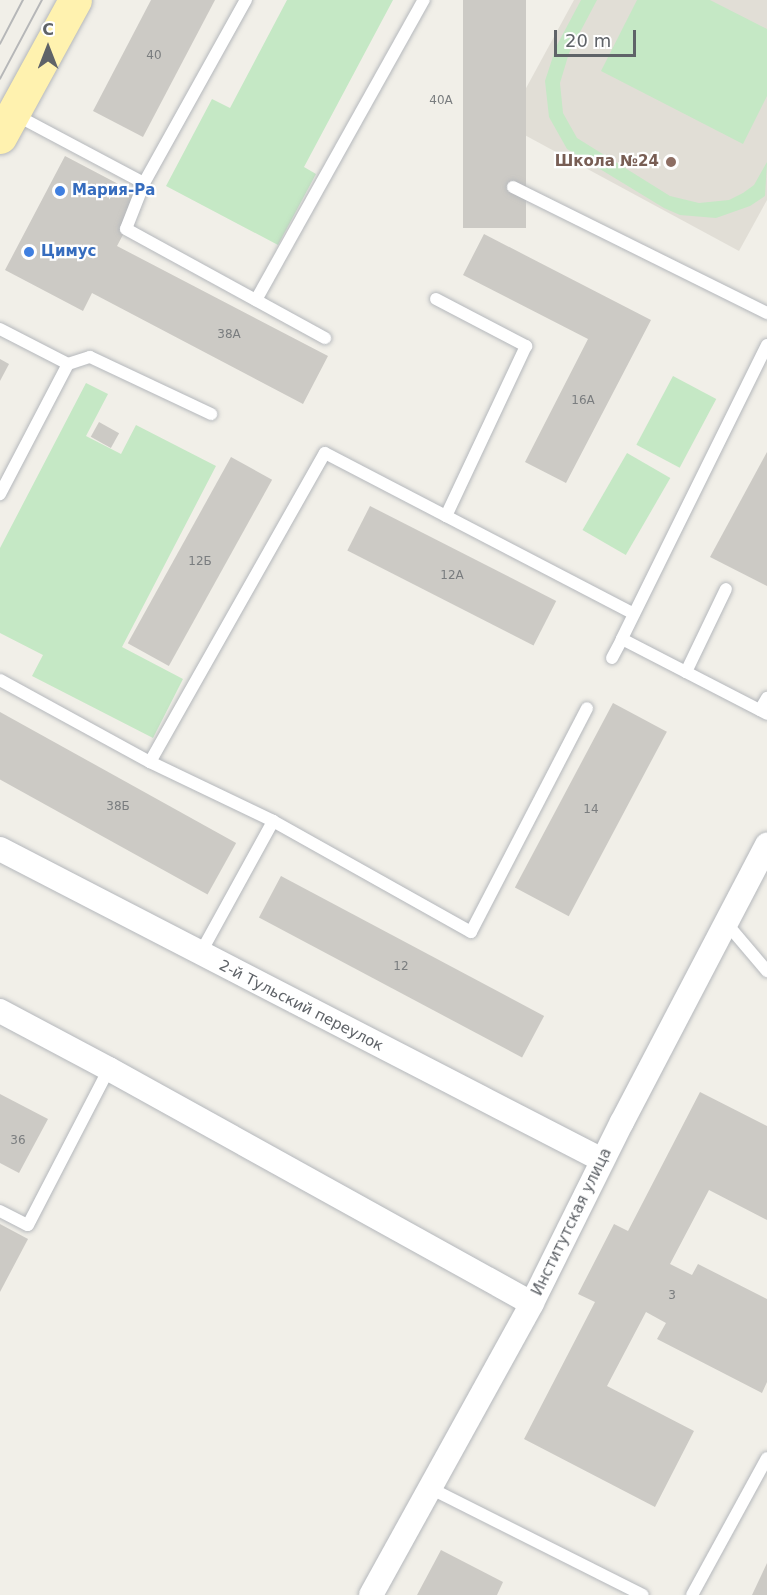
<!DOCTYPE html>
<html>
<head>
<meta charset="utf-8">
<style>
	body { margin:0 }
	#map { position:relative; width:767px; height:1595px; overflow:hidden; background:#f1efe8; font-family:"DejaVu Sans",sans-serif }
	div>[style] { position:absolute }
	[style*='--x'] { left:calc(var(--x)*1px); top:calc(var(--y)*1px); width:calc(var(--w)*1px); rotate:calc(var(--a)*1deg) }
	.education>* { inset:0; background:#e1ded6 }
	.green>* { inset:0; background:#c5e8c5; transform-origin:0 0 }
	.building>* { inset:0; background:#cccac5; transform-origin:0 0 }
	.roads { filter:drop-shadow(0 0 2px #b5b8bc) drop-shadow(0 0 2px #b5b8bc) }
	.service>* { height:12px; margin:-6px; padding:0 6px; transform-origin:6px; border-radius:6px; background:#fff }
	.minor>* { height:24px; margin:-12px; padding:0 12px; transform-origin:12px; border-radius:12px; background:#fff }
	.primary>* { height:33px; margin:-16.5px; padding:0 16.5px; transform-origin:16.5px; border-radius:16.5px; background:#fff2af }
	.tram>* { height:1.5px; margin:-0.75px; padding:0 0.75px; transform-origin:0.75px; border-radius:0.75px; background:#b6b7b8 }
	.dots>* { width:16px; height:16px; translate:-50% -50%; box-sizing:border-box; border:3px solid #fff; border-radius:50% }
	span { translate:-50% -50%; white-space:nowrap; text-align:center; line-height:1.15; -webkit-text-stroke:4.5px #fff; paint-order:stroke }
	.number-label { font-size:12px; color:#7a7d7f }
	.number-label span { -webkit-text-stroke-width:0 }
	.education-label { font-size:15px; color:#785e54; font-weight:700 }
	.right { translate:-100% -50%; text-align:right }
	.shop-label { font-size:15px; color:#366cbe; font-weight:700 }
	.left { translate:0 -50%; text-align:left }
	.street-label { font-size:15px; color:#5f6368 }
	.north { position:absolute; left:18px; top:18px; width:60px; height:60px; -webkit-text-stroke:4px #fff; paint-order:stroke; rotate:0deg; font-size:16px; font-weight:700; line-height:24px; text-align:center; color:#5f6368 }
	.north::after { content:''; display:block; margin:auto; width:21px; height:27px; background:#5f6368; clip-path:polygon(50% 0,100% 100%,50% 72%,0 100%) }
	.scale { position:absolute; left:554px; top:30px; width:82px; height:27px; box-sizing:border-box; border:3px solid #5f6368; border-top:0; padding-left:8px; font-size:18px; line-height:21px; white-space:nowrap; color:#5f6368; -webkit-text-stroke:4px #fff; paint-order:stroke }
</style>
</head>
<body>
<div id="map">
	<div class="education">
		<i style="clip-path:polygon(574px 0,767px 0,767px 200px,739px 251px,506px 125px)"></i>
	</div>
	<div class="green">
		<i style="clip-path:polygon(287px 0,393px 0,304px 167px,316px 174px,278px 245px,166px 186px,212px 99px,230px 108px)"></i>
		<i style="clip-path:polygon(581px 0,597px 0,569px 53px,560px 83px,563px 113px,577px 138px,670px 196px,699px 203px,729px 200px,743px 193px,754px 185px,767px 162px,765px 196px,750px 206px,716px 218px,680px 215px,664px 208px,567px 149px,549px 117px,545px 81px,556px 47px)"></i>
		<i style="clip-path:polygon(637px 0,710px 0,767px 29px,767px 96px,743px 144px,601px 71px)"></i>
		<i style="left:673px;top:376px;width:49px;height:78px;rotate:28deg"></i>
		<i style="clip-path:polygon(86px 383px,108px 394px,86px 436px,121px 454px,136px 425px,216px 466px,122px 647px,183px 679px,153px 738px,32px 676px,43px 655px,0 633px,0 548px)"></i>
		<i style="left:627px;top:453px;width:50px;height:89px;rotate:30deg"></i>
	</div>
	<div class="building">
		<i style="clip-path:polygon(151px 0,215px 0,143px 137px,93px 111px)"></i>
		<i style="left:463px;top:0;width:63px;height:228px"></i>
		<i style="clip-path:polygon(65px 156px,143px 197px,117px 246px,328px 356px,303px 404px,92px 293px,83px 311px,5px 270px)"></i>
		<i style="clip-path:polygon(484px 234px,651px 320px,566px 483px,525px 462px,588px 339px,463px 275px)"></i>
		<i style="clip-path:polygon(0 359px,9px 364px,0 381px)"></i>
		<i style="left:99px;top:422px;width:23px;height:17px;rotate:29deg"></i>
		<i style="clip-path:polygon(767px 452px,767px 586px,710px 557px)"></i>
		<i style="left:231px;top:457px;width:47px;height:213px;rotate:29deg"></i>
		<i style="left:370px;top:506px;width:209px;height:50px;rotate:27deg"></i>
		<i style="left:613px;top:703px;width:61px;height:209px;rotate:28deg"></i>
		<i style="left:0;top:712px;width:270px;height:59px;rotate:29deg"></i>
		<i style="left:281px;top:876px;width:298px;height:47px;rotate:28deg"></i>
		<i style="clip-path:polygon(700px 1092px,767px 1126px,767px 1220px,709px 1190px,670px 1264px,692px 1275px,698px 1264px,767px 1299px,767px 1382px,762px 1393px,657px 1339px,666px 1323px,646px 1312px,607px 1386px,694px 1431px,655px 1507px,524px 1439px,595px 1302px,578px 1294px,614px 1224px,628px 1231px)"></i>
		<i style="clip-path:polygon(0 1094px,48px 1119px,19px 1173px,0 1163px)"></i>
		<i style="clip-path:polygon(0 1224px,28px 1239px,0 1292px)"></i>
		<i style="clip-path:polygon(441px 1550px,503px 1582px,497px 1595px,417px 1595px)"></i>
		<i style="clip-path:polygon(767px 1563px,767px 1595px,752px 1595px)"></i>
	</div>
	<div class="roads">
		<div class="service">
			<i style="--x:14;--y:114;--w:147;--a:28"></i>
			<i style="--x:144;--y:183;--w:210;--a:-60.9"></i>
			<i style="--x:144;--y:183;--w:49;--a:111.4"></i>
			<i style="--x:126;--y:229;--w:227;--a:28.7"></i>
			<i style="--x:513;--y:187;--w:284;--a:26.4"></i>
			<i style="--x:436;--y:299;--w:102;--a:27.6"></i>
			<i style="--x:526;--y:346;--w:188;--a:115.2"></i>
			<i style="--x:256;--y:300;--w:344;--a:-60.8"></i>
			<i style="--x:0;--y:329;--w:76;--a:27.2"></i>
			<i style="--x:68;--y:364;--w:147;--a:117.6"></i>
			<i style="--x:767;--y:345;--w:328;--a:116.3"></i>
			<i style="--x:622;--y:639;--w:163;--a:27.3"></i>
			<i style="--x:68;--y:364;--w:23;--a:-18"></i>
			<i style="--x:90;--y:357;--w:134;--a:25.2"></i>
			<i style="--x:612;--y:658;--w:21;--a:-62"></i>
			<i style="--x:686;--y:672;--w:92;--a:-64.3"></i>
			<i style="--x:0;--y:680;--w:171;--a:28.7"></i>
			<i style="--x:150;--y:762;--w:136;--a:25.6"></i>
			<i style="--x:273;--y:821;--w:227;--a:29.3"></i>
			<i style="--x:471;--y:932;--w:252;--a:-62.6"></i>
			<i style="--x:760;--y:710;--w:14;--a:-60"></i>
			<i style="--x:150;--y:762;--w:355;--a:-60.5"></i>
			<i style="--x:325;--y:453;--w:348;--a:27.5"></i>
			<i style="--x:727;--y:924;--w:62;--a:49.6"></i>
			<i style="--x:200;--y:954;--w:152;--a:-61.2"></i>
			<i style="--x:0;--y:1211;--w:31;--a:27"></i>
			<i style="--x:28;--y:1225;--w:176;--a:-62.6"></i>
			<i style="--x:430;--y:1488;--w:238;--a:26.7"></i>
			<i style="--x:692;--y:1595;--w:156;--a:-61.3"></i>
		</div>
		<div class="minor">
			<i style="--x:0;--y:849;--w:678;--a:27.32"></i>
			<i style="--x:0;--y:1011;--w:123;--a:28"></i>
			<i style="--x:109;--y:1069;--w:483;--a:29"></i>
			<i style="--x:371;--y:1595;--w:333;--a:-61.1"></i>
			<i style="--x:532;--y:1303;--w:202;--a:-63.6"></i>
			<i style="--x:622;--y:1122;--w:313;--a:-62.4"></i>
		</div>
		<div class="primary">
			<i style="--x:0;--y:137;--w:156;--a:-61.3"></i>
		</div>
	</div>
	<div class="tram">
		<i style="--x:0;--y:44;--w:50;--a:-62.4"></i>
		<i style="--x:0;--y:79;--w:89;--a:-62"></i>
	</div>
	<div class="dots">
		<i style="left:671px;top:162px;background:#8d6e63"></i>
		<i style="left:60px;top:191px;background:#3f7fe0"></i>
		<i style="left:29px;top:252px;background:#3f7fe0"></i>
	</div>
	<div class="number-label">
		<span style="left:154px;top:56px">40</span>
		<span style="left:441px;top:101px">40А</span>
		<span style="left:229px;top:335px">38А</span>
		<span style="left:583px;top:401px">16А</span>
		<span style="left:200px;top:562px">12Б</span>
		<span style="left:452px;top:576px">12А</span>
		<span style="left:118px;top:807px">38Б</span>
		<span style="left:591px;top:810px">14</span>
		<span style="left:401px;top:967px">12</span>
		<span style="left:18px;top:1141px">36</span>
		<span style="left:672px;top:1296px">3</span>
	</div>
	<div class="education-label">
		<span class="right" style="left:659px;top:162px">Школа №24</span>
	</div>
	<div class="shop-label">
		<span class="left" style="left:72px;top:191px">Мария-Ра</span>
		<span class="left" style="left:41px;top:252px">Цимус</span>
	</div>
	<div class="street-label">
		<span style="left:301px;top:1006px;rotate:27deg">2-й Тульский переулок</span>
		<span style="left:572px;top:1222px;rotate:-64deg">Институтская улица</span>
	</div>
	<div class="north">С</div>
	<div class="scale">20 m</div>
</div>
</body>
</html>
